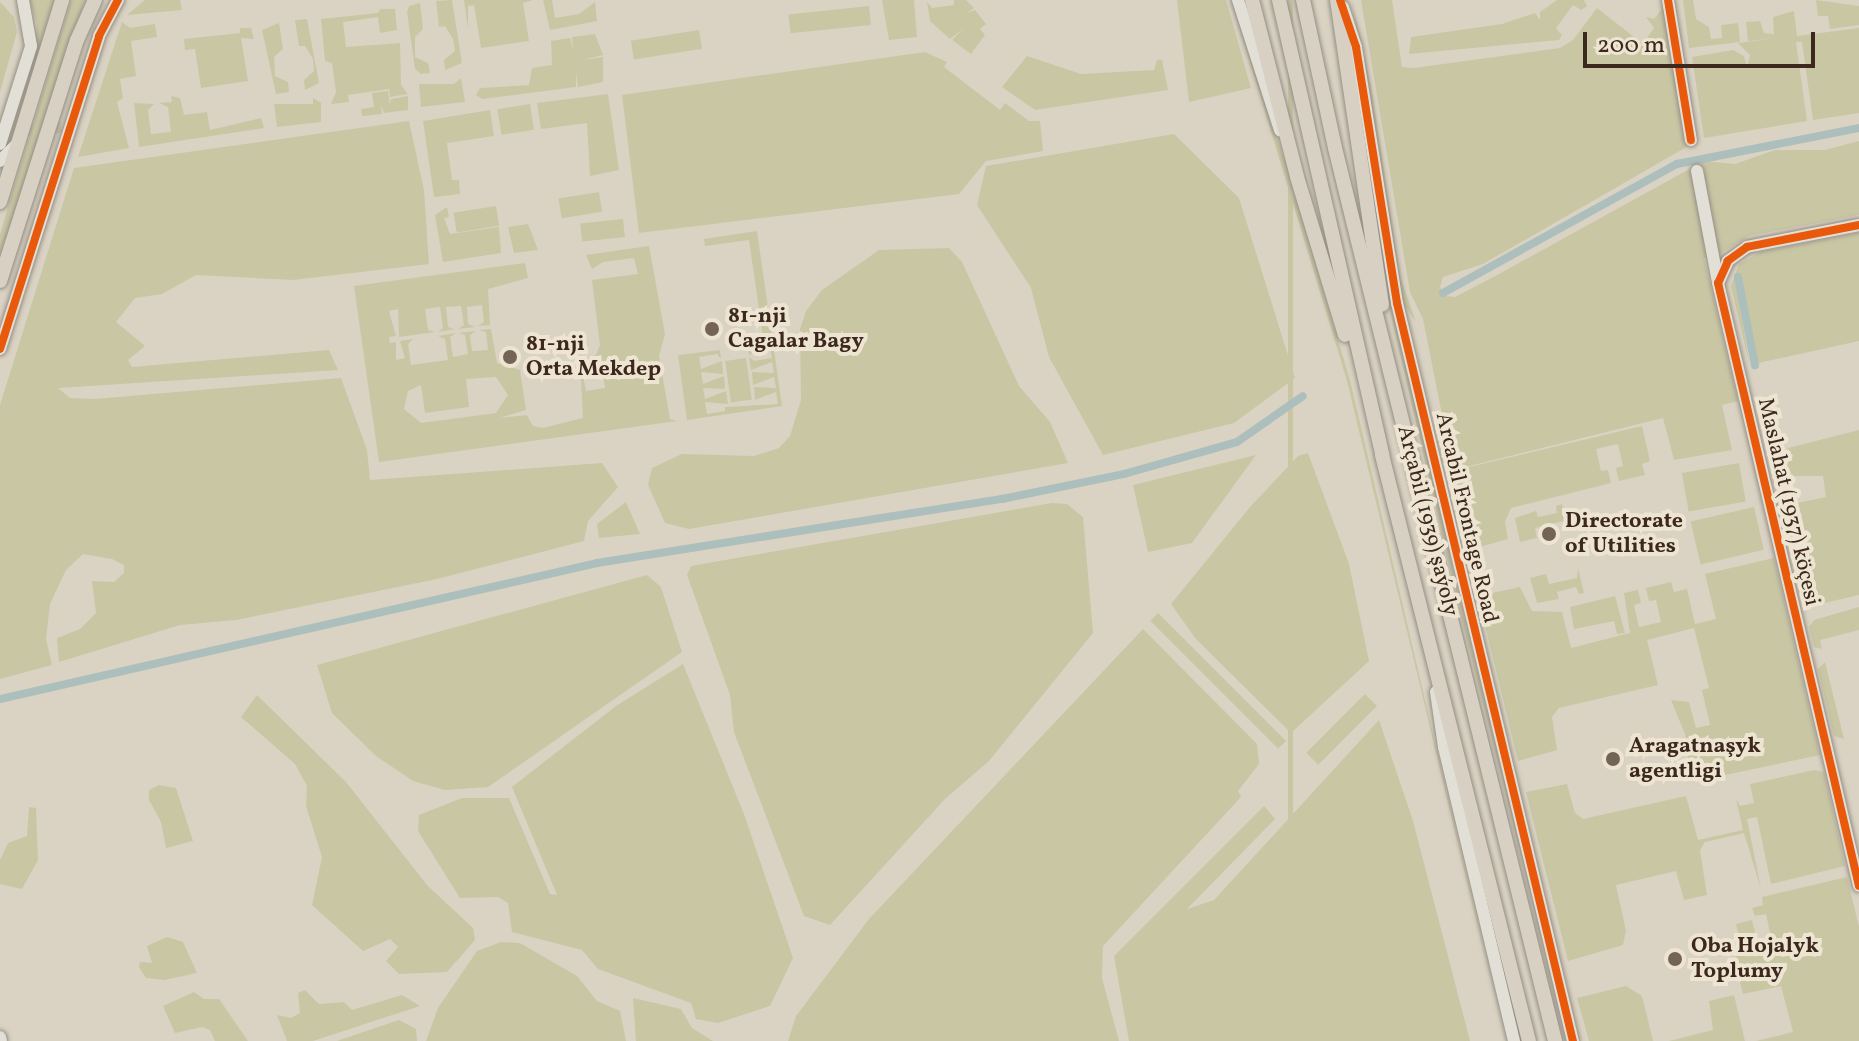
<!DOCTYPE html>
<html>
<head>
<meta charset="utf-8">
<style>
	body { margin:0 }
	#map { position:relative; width:1859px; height:1041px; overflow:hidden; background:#dad3c3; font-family:Vollkorn,serif }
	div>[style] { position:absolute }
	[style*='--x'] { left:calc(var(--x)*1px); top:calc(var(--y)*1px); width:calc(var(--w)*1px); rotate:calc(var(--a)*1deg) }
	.green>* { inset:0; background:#c9c6a4; transform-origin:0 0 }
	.canal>* { height:8px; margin:-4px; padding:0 4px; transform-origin:4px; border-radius:4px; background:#acbfbd }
	.roads { filter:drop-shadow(0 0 2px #948e84) drop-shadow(0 0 2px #948e84) }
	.minor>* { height:12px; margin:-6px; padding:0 6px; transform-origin:6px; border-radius:6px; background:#e2dfd7 }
	.major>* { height:14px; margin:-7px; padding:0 7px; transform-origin:7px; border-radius:7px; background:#d7d0c3 }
	.cycleway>* { height:8px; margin:-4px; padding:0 4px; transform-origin:4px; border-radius:4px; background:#e8590c }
	.dots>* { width:22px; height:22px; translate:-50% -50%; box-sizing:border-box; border:4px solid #ede5d2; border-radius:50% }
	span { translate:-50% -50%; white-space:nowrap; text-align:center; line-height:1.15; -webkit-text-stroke:8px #ede5d2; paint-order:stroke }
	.poi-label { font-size:22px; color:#3d281e; font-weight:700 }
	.left { translate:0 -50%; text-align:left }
	.street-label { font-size:22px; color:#3d281e }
	.scale { position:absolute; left:1583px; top:32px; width:232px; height:36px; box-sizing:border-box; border:4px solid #3d281e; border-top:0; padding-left:10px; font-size:24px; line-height:28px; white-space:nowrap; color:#3d281e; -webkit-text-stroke:6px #ede5d2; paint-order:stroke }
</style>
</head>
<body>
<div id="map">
	<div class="green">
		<i style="clip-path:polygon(29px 0,54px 0,13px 137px,4px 150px,35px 50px,37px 24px)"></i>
		<i style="clip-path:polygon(71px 0,85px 0,0 254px,0 234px)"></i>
		<i style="clip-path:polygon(145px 0,180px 0,182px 10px,127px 15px)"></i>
		<i style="clip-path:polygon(452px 0,462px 63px,445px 70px,444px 60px,455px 51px,453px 39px,445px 26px,439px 27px,436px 1px)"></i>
		<i style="clip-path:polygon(464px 0,533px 0,523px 3px,529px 41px,481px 48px,474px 5px,468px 6px,468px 29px)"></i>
		<i style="clip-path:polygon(543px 0,552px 0,555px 18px,579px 14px,595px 2px,597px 21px,550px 30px)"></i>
		<i style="clip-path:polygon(882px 0,914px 0,917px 37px,889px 40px)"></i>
		<i style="clip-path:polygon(954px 0,966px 0,974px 8px,967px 13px,975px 10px,986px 24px,980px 29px,985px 35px,971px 54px,952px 40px,963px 29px,950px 39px,930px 21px,927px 2px,932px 8px,954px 5px)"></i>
		<i style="clip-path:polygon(1177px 0,1226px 0,1251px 88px,1189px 102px)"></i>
		<i style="clip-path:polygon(1231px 0,1288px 171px,1350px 380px,1499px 1015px,1347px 381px)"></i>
		<i style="left:1288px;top:0;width:5px;height:1071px"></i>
		<i style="clip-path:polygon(1352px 0,1371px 86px,1400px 276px,1416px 322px,1401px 300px)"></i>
		<i style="clip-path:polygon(1361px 0,1392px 0,1402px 67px,1414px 68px,1560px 48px,1573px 40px,1597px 8px,1643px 44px,1654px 28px,1646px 17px,1654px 19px,1665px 5px,1660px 0,1666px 0,1690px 145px,1483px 264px,1443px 277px,1440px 287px,1445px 296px,1455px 297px,1499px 274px,1704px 161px,1735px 164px,1775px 150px,1825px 150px,1859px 141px,1859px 215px,1749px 236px,1719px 254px,1703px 167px,1694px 169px,1708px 257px,1704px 258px,1738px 401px,1722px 405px,1732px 450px,1674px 460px,1663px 418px,1453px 470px,1423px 319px,1410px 292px)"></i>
		<i style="clip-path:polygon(1557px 0,1584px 0,1587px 6px,1581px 10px,1573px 5px,1556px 28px,1562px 35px,1559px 40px,1409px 54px,1411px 37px,1502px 24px,1535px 13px,1540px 20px,1540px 12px)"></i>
		<i style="clip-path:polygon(1683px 0,1693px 0,1696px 19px,1709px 27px,1711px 39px,1722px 38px,1721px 25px,1738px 23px,1740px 42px,1689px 48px)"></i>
		<i style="clip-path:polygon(1816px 0,1859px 6px,1859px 25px,1830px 29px,1828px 16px,1818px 16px)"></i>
		<i style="clip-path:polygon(0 2px,14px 17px,17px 32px,0 92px)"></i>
		<i style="clip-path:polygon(420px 3px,423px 29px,415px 37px,415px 57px,428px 63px,430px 73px,421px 74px,415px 69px,407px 12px,409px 6px)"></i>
		<i style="left:869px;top:6px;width:19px;height:81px;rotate:84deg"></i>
		<i style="clip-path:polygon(380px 9px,395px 9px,397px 30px,380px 33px,378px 17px,343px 22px,346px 47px,400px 43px,401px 85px,408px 94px,390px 97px,389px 89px,348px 95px,349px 102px,331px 104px,336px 92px,332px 63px,325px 61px,321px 19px,378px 13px)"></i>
		<i style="clip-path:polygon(1794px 11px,1797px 36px,1859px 28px,1859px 113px,1813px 120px,1802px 42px,1796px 42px,1807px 121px,1704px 138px,1692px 57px,1733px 50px,1744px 56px,1747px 68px,1750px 55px,1738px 43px,1776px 38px,1748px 41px,1746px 22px,1760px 21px,1764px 33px,1774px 34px,1773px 17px)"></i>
		<i style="clip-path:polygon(307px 19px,319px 83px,305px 90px,304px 80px,314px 71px,313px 59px,305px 46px,299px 46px,295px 20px)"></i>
		<i style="clip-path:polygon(122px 22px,130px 28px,155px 24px,157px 37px,131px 41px,136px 76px,120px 79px,123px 98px,117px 102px,129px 148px,78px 157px)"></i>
		<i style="clip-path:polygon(279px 23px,283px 49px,274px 57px,275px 76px,288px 82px,289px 92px,276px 94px,262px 30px)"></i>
		<i style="clip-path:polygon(240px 28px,251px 28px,254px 39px,241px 38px,248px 81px,201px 88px,195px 49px,185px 50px,184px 39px,240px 33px)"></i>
		<i style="left:699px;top:30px;width:19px;height:69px;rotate:81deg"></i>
		<i style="clip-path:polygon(595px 34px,603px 55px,582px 60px,603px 57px,603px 82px,578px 87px,576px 72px,576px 87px,482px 99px,476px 95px,480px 88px,529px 85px,532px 68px,552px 65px,551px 41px,570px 38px,573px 49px,572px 37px)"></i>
		<i style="clip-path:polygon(925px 52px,947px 62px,944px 67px,1000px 110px,1005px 103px,1029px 121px,1040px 121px,1043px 151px,986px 161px,959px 194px,639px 233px,622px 95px)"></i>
		<i style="clip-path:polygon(1027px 56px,1081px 74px,1154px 70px,1157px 60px,1162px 60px,1168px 90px,1035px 110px,1002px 87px)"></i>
		<i style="clip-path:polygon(461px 78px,465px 102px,421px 107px,419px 84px,454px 84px)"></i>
		<i style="clip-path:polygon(388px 91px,390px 105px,391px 99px,408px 96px,408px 110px,384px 113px,381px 105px,382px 114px,362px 116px,361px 109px,374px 107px,372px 93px)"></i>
		<i style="clip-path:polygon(608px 94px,619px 170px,590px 176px,587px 123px,541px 129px,537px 103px)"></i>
		<i style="clip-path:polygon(171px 96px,180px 98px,184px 115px,207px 112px,210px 130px,261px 118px,264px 128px,139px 147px,134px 103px,154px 104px,148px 110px,151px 134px,171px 132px,168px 107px,159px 103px,172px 102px)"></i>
		<i style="clip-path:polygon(313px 98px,321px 103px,321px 122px,277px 127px,274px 104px,313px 104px)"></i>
		<i style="left:530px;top:104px;width:26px;height:33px;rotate:81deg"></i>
		<i style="clip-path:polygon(490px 110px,494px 136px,447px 143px,452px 180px,459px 180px,460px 194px,434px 197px,423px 121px)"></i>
		<i style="clip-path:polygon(409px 121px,424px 190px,429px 264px,293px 280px,196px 275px,162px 294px,135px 298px,116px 322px,145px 346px,128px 360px,132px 367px,329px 350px,338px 370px,58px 388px,70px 398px,94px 399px,341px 378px,367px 450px,370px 480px,602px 463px,618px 487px,588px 521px,584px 541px,437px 579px,236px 620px,180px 625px,59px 662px,57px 638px,80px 629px,96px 613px,92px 581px,114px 582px,124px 573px,124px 565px,112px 559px,83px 554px,66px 570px,50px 604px,46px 639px,52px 665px,0 679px,0 405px,74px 168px)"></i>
		<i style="left:61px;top:122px;width:11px;height:146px;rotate:85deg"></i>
		<i style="clip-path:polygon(1174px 134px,1239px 198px,1295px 378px,1234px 423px,1103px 455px,1049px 357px,1031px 288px,977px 205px,986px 166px)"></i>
		<i style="left:599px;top:192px;width:20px;height:41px;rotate:81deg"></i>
		<i style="left:496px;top:206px;width:20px;height:43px;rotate:81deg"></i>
		<i style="clip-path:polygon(447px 207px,449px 217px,444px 218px,450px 234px,499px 227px,501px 253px,443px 262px,435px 215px)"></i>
		<i style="left:623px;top:219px;width:18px;height:43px;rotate:84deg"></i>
		<i style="clip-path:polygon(528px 224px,538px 250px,514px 253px,508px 227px)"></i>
		<i style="clip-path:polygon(1377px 227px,1459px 596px,1568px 1041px,1456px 597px,1392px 319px)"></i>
		<i style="clip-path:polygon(757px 231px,782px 406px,687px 420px,678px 355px,720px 350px,721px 359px,717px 354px,699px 357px,701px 369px,722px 361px,723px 374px,701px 372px,703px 384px,724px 376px,725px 389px,703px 388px,705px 399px,726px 391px,728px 404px,705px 402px,707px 414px,725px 411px,725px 407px,778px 404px,776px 392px,755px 400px,754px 387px,776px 388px,774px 377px,753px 385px,752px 372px,774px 373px,772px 362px,751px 370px,749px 357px,754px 361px,772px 358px,770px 347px,749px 355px,748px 346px,759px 343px,763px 337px,749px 240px,705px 246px,704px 239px)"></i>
		<i style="clip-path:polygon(1859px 233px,1859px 341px,1758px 363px,1740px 276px,1735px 277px,1750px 367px,1731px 286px,1739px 264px,1760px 252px)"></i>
		<i style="clip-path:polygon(evenodd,649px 246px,665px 334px,659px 356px,670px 419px,677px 421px,379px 462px,354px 286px,525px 263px,528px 278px,488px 289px,490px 325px,478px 326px,484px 322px,482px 305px,467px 307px,468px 324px,475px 327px,458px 329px,464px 325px,461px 306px,446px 307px,448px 327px,455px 329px,438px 332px,443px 328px,440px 307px,425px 309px,428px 330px,435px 332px,399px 337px,398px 309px,389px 311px,396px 336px,389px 337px,390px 343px,396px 342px,396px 360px,405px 358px,400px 341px,413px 339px,408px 344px,411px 365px,448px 360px,445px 339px,438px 336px,456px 333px,450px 337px,453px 357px,468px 354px,465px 335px,459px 333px,476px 331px,470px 335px,472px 351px,488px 350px,486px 332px,479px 330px,491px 329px,497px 363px,520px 370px,526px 410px,499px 418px,527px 415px,533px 426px,543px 428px,583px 418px,580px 360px,586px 391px,605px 388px,601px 361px,584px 359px,596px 355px,600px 345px,592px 280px,638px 274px,634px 258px,603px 262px,592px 269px,586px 255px,649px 246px,496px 377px,508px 395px,496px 413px,421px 423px,404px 409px,408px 391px,421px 385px,425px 413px,469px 407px,466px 379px,496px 377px)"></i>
		<i style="clip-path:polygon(949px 248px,962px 262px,1019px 386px,1050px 422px,1068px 463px,689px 529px,665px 523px,648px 485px,652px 468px,682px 454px,754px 456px,779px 448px,790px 436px,801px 400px,800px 329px,806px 311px,822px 290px,879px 250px)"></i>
		<i style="left:746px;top:358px;width:42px;height:21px;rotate:82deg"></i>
		<i style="clip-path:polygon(1642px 426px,1650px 461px,1642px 464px,1645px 475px,1619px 481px,1616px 468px,1623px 466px,1618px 444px,1596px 449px,1601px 471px,1608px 470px,1611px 483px,1511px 508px,1505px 522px,1508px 539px,1469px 550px,1452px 471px)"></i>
		<i style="clip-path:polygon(1859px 430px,1859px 595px,1811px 606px,1803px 601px,1815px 597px,1792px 504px,1826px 497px,1823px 476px,1786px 476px,1781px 463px,1790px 461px,1788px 448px)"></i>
		<i style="clip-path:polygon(1308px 453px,1349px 564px,1369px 661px,1291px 733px,1195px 638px,1171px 604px,1250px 507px,1298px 456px)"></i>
		<i style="clip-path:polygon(1256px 455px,1192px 543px,1148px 552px,1133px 485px)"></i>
		<i style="left:1739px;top:463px;width:39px;height:58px;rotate:80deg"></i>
		<i style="clip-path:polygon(626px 502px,640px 534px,599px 538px,597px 524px)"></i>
		<i style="clip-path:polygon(1052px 503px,1067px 504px,1083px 517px,1093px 633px,989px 761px,945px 799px,830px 925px,804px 916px,734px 732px,730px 695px,687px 575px,691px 566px)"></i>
		<i style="clip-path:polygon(1562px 504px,1568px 528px,1563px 521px,1535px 528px,1537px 538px,1520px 542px,1515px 518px,1536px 511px,1538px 517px,1557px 513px,1556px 506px)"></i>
		<i style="left:1754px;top:507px;width:44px;height:65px;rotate:77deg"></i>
		<i style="clip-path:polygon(1774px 558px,1820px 755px,1725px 775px,1723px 768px,1690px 776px,1685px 734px,1671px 700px,1689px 702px,1696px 728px,1710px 725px,1702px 690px,1709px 688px,1694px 628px,1647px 640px,1658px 685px,1559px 708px,1552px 717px,1557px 750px,1518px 761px,1478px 596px,1520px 587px,1532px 611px,1562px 612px,1571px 648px,1630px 633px,1624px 593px,1638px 590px,1641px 603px,1634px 605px,1639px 627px,1661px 622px,1656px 600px,1649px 601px,1646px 588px,1671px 582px,1674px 592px,1687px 589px,1695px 624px,1716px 619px,1705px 574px)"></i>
		<i style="clip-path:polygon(1578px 568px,1584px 593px,1579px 594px,1576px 587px,1557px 592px,1559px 599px,1537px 603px,1530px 578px,1546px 574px,1549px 584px,1577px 578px)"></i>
		<i style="clip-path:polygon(647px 575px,661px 587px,682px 652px,488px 787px,445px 790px,413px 781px,376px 756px,332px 713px,317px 665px)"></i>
		<i style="clip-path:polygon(1615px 596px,1625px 633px,1617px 634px,1614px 621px,1574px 629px,1570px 607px)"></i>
		<i style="clip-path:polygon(1859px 607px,1859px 630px,1820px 640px,1822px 649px,1814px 647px,1809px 627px,1814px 620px)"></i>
		<i style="left:1158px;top:613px;width:181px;height:11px;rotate:45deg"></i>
		<i style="clip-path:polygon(1143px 629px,1257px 744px,1259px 764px,1238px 791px,1241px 797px,1103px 946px,1102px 978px,1119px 1041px,788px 1041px,796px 1016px,869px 919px)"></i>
		<i style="clip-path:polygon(1825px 662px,1844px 739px,1834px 736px,1818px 669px)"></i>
		<i style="clip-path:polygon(683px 664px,744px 814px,793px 958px,770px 1006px,718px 1023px,696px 1019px,691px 1003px,598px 969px,582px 950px,512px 932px,508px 903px,498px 897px,460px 898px,418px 831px,419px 815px,462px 798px,509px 798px,550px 894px,557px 895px,512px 787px,616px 706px)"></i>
		<i style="left:1365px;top:694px;width:17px;height:83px;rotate:45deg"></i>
		<i style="clip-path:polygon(257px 695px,346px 782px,427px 885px,473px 928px,475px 940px,447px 972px,399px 974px,386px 961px,398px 947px,390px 939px,363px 951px,312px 905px,322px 857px,306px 806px,307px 786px,295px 764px,241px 717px)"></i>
		<i style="clip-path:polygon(1379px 720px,1413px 821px,1470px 1041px,1129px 1041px,1114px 956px,1264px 806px,1275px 819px,1187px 909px,1214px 900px)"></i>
		<i style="clip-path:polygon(1814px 770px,1824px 772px,1845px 866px,1771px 884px,1757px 817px,1747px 819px,1761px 889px,1744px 833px,1705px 842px,1700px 850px,1707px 895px,1684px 900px,1676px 871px,1616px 885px,1626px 931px,1623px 945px,1568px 961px,1526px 792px,1567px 784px,1575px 813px,1583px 819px,1686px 796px,1698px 840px,1743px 830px,1736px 799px,1740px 806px,1754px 803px,1750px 784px)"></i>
		<i style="clip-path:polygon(159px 785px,176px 788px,193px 841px,166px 848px,161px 822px,149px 800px,149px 790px)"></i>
		<i style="clip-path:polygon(29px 807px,36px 808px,38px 860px,22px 889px,0 884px,0 860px,8px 843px,27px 836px)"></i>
		<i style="clip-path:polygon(1847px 877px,1859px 927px,1859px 1041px,1756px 1041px,1793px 1032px,1781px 986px,1743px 994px,1733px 954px,1743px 951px,1736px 924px,1752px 920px,1758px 945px,1772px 942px,1766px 914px,1755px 916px,1752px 908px,1763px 905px,1762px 897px)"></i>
		<i style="clip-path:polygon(167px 937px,183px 942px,197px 973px,164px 980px,146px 978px,139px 967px,140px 962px,152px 963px,147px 946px)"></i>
		<i style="clip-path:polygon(501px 942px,520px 943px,577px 976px,597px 1001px,620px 1011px,626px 1041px,426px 1041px,438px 1008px,477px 951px)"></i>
		<i style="clip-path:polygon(1626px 986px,1642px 996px,1653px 1041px,1589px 1041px,1577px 998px)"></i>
		<i style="clip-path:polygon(305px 990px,319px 1004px,344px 1002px,352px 1010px,402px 995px,420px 1006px,313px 1041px,287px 1041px,277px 1015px,291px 1018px,300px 1013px,298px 993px)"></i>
		<i style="clip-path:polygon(194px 992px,204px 999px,219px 999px,248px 1041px,215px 1041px,210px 1030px,202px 1027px,175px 1033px,163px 1006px)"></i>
		<i style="clip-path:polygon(1734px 995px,1745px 1041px,1669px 1041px,1713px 1030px,1709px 1001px)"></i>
		<i style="clip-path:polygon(633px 998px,681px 1009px,692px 1028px,713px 1041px,636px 1041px)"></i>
		<i style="clip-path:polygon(399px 1020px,416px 1029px,417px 1041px,337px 1041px)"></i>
	</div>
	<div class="canal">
		<i style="--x:1738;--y:277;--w:90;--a:79.1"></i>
		<i style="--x:1443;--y:293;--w:267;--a:-28.9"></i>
		<i style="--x:1677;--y:164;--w:186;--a:-11.2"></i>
		<i style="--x:1776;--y:451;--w:150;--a:77.3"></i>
		<i style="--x:0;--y:699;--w:612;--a:-12.83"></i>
		<i style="--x:597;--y:563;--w:410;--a:-9"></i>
		<i style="--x:1002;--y:499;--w:125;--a:-11.6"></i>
		<i style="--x:1124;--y:474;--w:117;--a:-15.8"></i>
		<i style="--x:1237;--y:442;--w:80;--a:-34.9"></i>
	</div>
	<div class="roads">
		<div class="minor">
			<i style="--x:1238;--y:0;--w:137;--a:72.1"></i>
			<i style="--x:1668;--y:0;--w:142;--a:80.7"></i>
			<i style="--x:1343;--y:7;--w:42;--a:72"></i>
			<i style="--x:1356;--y:47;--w:259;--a:80.9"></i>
			<i style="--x:1397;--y:303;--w:759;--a:76.59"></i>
			<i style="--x:0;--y:144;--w:103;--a:-72.4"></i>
			<i style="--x:31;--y:46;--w:47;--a:-99.9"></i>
			<i style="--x:0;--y:161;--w:25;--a:-45"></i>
			<i style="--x:1697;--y:171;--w:113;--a:79.3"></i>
			<i style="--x:1859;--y:225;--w:114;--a:168.9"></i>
			<i style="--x:1747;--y:247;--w:24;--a:144"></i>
			<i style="--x:1728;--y:261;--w:24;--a:114"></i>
			<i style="--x:1718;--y:283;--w:619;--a:76.84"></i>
			<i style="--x:0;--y:349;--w:328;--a:-72.4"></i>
			<i style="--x:99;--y:36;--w:41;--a:-62.2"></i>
			<i style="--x:1436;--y:692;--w:56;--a:81.7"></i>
			<i style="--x:1444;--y:747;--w:302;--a:76.6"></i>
			<i style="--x:0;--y:1037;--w:4;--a:76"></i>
		</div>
		<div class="major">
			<i style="--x:1252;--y:0;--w:183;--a:75.7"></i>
			<i style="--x:1297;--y:177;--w:165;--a:73.1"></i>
			<i style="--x:1279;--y:0;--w:467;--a:77.2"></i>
			<i style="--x:1382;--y:455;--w:604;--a:75.92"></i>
			<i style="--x:1303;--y:0;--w:151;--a:77.8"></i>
			<i style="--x:1335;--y:148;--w:920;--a:76.16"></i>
			<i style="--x:1337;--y:0;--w:308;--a:81.6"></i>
			<i style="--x:0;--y:202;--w:211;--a:-72.9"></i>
			<i style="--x:0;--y:281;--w:253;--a:-72.3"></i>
			<i style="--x:77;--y:40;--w:44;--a:-65.8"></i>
		</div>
	</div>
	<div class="cycleway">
		<i style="--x:1340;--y:0;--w:50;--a:71.2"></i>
		<i style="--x:1356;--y:47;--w:259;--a:80.9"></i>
		<i style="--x:1397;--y:303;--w:759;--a:76.59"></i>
		<i style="--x:1668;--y:0;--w:142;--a:80.7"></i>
		<i style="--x:1859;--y:225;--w:114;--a:168.9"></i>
		<i style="--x:1747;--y:247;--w:24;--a:144"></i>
		<i style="--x:1728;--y:261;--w:24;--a:114"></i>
		<i style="--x:1718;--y:283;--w:619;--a:76.84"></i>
		<i style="--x:0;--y:349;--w:328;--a:-72.4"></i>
		<i style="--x:99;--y:36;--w:41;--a:-62.2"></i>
	</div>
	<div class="dots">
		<i style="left:712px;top:329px;background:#746458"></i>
		<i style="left:510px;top:357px;background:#746458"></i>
		<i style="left:1549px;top:534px;background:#746458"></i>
		<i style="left:1613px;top:759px;background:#746458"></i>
		<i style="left:1675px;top:959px;background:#746458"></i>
	</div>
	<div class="poi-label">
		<span class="left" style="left:728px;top:329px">81-nji<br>Cagalar Bagy</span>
		<span class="left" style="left:526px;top:357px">81-nji<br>Orta Mekdep</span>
		<span class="left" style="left:1565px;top:534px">Directorate<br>of Utilities</span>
		<span class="left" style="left:1629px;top:759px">Aragatnaşyk<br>agentligi</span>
		<span class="left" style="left:1691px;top:959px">Oba Hojalyk<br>Toplumy</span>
	</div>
	<div class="street-label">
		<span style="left:1788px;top:502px;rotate:77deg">Maslahat (1937) köçesi</span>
		<span style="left:1466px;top:518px;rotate:77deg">Arcabil Frontage Road</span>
		<span style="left:1427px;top:521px;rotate:76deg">Arçabil (1939) şaýoly</span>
	</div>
	<div class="scale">200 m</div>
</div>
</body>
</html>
